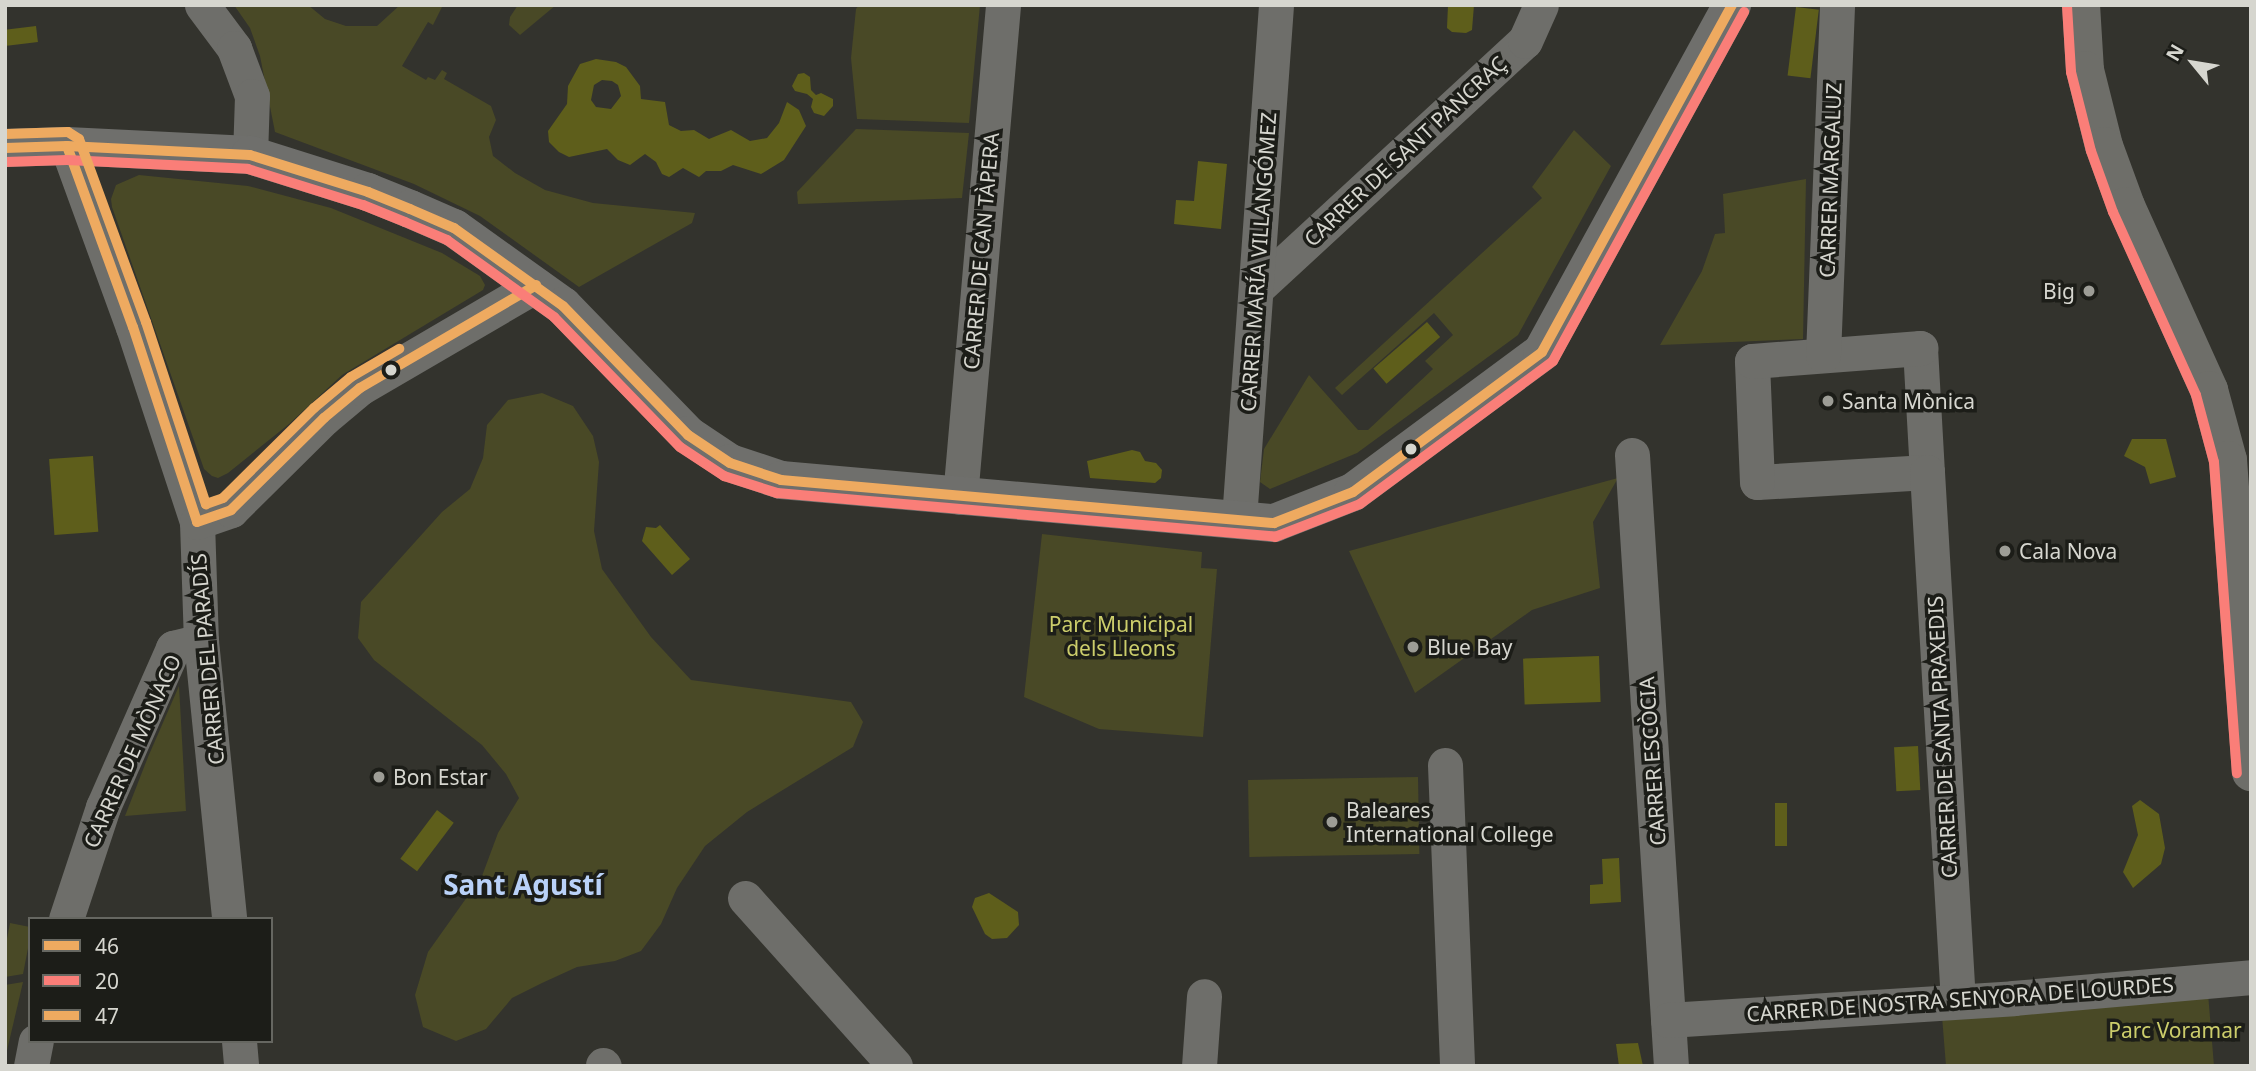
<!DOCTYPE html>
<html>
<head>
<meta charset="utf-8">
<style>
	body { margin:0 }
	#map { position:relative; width:2256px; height:1071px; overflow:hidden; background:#33332d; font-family:"Noto Sans",sans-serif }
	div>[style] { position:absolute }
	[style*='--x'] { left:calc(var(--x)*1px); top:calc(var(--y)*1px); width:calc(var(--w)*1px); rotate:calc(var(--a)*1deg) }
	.green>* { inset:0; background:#494926; transform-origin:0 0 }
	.water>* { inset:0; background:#5e5e1b; transform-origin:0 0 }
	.street>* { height:35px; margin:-17.5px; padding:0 17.5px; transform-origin:17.5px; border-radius:17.5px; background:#6e6e6a }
	.secondary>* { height:38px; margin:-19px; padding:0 19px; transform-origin:19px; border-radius:19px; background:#6f6f6c }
	.primary>* { height:38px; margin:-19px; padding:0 19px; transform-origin:19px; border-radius:19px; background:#6e6e69 }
	.bus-1>* { height:10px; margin:-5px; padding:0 5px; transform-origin:5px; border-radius:5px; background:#eeaa60 }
	.bus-2>* { height:10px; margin:-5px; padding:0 5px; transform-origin:5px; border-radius:5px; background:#fa7e78 }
	.bus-3>* { height:10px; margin:-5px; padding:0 5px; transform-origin:5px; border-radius:5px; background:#eeaa60 }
	.dots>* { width:19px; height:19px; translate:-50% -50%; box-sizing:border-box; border:4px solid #1c1d18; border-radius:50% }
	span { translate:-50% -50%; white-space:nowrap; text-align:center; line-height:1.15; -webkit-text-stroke:7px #1c1d18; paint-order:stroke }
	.street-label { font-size:21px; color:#d6d6cf }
	.poi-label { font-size:21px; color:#d6d6cf }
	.right { translate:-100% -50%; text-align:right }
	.left { translate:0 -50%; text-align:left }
	.park-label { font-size:21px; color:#cccd6b }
	.district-label { font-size:28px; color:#b9d1f8; font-weight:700 }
	.frame { position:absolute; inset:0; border:7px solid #d6d6cf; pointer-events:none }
	.legend { position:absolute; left:28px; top:917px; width:245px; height:126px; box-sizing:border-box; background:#1c1d18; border:2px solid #666761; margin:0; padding:9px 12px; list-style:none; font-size:21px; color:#d6d6cf }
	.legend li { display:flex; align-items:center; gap:14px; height:35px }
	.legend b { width:35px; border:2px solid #666761 }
	.north { position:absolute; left:2158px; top:28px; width:70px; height:70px; -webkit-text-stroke:5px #1c1d18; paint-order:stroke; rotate:300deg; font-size:19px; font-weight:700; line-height:28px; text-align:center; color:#d6d6cf }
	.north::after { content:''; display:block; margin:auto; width:24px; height:32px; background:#d6d6cf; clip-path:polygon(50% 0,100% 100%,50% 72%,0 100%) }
</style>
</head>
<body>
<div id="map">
	<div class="green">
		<i style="clip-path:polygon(234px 5px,308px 5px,325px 19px,346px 26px,377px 26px,400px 5px,443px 5px,433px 25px,428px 22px,402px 66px,426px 80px,428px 77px,435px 80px,442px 70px,447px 73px,444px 79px,491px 106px,496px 120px,489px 137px,493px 156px,515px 173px,545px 190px,593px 203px,695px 213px,692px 223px,579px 287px,480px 216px,414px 184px,275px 132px,260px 56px,250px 28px)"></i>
		<i style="clip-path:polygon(518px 5px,556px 5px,520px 35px,509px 25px,510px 17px)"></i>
		<i style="clip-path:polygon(859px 5px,980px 5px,969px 123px,857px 119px,851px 58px,856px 9px)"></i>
		<i style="clip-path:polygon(856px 129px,969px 133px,962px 198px,798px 204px,797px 192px)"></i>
		<i style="clip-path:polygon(1574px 130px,1611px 166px,1518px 335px,1357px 453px,1270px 489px,1260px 482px,1264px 449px,1309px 375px,1358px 430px,1368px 430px,1433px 369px,1425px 361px,1453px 335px,1434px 313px,1342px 395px,1335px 388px,1542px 198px,1532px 187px)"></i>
		<i style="clip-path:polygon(139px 175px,248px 186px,331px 208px,442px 253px,480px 276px,485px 285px,483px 290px,342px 375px,289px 424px,228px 473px,218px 478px,212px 476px,204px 469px,112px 207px,111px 199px,116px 185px)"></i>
		<i style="clip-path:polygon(1806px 179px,1803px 339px,1660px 345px,1702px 271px,1715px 234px,1725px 233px,1723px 194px)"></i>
		<i style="clip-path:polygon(542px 393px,573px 406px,593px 436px,599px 462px,594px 531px,602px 569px,651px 637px,691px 680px,851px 702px,863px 722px,853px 747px,747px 812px,705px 846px,677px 888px,661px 924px,641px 951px,615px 961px,577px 967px,542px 983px,512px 998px,486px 1029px,456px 1041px,423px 1027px,415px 995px,428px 952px,482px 876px,498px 833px,519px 798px,506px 774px,482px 745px,374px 660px,358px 638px,361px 602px,442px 512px,470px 489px,483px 458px,487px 425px,508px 400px)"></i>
		<i style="clip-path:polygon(1618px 478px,1593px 522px,1600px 588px,1532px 610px,1415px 693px,1349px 551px)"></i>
		<i style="clip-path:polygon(1042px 534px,1202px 552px,1201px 568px,1217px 569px,1203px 737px,1099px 729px,1024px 697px)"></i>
		<i style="clip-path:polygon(179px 686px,186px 811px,125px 816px,148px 757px)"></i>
		<i style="left:1418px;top:777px;width:77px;height:170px;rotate:89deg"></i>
		<i style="clip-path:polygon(10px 923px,30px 927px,30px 938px,23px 974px,5px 977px,5px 949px)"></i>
		<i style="clip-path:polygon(23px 982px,20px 995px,5px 1059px,5px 985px)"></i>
		<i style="clip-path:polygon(2208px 993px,2214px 1066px,1946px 1066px,1942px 1016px)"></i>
	</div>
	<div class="water">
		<i style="clip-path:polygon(1448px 5px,1474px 5px,1472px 30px,1466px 33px,1452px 32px,1447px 28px)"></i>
		<i style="left:1796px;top:7px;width:23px;height:69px;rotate:7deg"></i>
		<i style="left:36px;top:26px;width:16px;height:31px;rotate:83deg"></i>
		<i style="clip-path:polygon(evenodd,596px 59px,616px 62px,626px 67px,640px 86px,641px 99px,665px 102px,669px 125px,681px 131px,694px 130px,709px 139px,731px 130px,750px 141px,767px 138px,779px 123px,787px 102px,799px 110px,806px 126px,784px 160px,761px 174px,733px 165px,721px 171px,706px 171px,699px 177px,683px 168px,669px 177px,662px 174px,656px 162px,645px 154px,630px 165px,618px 160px,607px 149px,569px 157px,559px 152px,549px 142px,548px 131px,567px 104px,568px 86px,580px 64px,596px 59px,602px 80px,612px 81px,618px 85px,621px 96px,611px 109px,596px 107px,591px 100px,594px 85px,602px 80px)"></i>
		<i style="clip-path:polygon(804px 73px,810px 77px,811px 90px,816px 95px,821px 93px,833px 99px,833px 106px,824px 116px,814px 113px,811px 107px,813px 99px,807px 94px,795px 91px,792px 86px,798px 74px)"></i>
		<i style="clip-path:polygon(1198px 161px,1227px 164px,1221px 229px,1174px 224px,1176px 200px,1194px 201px)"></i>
		<i style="left:1427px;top:322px;width:20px;height:71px;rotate:49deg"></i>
		<i style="clip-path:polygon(2132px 439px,2166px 439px,2176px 477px,2150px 484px,2145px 467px,2124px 456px)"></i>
		<i style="clip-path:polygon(1132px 450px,1140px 452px,1145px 461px,1156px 463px,1162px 470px,1161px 478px,1155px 483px,1090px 478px,1087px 461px)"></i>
		<i style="left:93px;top:456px;width:76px;height:44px;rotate:86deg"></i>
		<i style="clip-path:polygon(660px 525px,690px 559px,672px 575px,642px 541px,646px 527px,656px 528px)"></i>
		<i style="left:1599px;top:656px;width:46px;height:76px;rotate:88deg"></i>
		<i style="left:1918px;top:746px;width:44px;height:24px;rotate:87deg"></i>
		<i style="clip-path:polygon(2140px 800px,2159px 814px,2165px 848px,2161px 864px,2133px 888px,2123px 872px,2138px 835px,2132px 806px)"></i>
		<i style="left:1775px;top:803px;width:12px;height:43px"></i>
		<i style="left:437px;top:810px;width:21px;height:61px;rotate:37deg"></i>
		<i style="clip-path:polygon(1619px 858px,1621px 902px,1590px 904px,1590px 885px,1603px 884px,1602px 859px)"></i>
		<i style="clip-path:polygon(989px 893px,1018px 912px,1019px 925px,1007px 938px,992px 939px,985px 934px,972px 907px,975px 898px)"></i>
		<i style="clip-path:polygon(1638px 1043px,1643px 1066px,1619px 1066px,1616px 1044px)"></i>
	</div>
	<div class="street">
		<i style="--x:202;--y:5;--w:54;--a:53.3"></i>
		<i style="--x:234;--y:48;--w:51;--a:69.4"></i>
		<i style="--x:252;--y:96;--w:59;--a:91.9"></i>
		<i style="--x:67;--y:146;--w:193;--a:70"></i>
		<i style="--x:133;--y:327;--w:205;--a:71.8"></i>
		<i style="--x:197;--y:522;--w:119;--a:88.1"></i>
		<i style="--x:201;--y:641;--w:279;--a:84.2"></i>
		<i style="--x:1257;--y:288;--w:364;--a:-42.7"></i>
		<i style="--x:1525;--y:41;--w:39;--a:-66"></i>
		<i style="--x:1920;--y:348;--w:124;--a:86.8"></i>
		<i style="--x:1927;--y:472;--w:170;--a:176.6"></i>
		<i style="--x:1757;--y:482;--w:121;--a:-92.4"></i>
		<i style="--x:1752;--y:361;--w:169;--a:-4.4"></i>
		<i style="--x:1823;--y:355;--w:350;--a:-87.7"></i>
		<i style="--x:1632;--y:455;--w:612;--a:86.35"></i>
		<i style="--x:1927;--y:472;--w:530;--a:86.65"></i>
		<i style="--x:960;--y:497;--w:494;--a:-85"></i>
		<i style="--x:1239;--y:519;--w:515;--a:-85.88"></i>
		<i style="--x:197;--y:522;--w:36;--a:-19"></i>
		<i style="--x:231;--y:510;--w:131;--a:-44.7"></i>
		<i style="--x:324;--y:418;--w:47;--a:-39.8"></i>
		<i style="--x:360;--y:388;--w:204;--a:-30.3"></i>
		<i style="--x:1445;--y:765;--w:301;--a:87.7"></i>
		<i style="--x:745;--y:898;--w:225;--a:48.2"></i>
		<i style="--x:66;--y:919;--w:118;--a:-71.7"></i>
		<i style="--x:103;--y:807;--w:174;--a:-66.2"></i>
		<i style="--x:173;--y:648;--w:29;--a:-14"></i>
		<i style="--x:1668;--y:1020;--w:346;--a:-3.6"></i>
		<i style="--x:2013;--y:998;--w:239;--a:-5"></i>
		<i style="--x:239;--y:1041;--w:25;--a:85"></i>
		<i style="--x:603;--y:1065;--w:1;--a:45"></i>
		<i style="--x:31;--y:1066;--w:25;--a:-79"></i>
		<i style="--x:1199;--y:1066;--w:70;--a:-85.9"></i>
	</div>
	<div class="secondary">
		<i style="--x:5;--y:148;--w:62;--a:-1.8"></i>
		<i style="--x:67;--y:146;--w:183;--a:2.8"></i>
		<i style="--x:250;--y:155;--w:124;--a:17.4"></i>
		<i style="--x:368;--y:192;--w:45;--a:22"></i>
		<i style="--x:410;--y:209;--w:48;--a:23.4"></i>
		<i style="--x:454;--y:228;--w:134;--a:35.6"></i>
		<i style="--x:563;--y:306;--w:180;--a:45.9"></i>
		<i style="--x:688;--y:435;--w:50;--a:33.7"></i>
		<i style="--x:730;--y:463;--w:54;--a:18.4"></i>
		<i style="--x:781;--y:480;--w:495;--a:5"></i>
		<i style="--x:1274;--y:523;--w:85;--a:-21.4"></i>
		<i style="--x:1353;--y:492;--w:235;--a:-36.5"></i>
		<i style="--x:1542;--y:352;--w:396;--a:-61.3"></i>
	</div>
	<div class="primary">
		<i style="--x:2081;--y:5;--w:65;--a:86.5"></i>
		<i style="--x:2085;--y:70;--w:78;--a:76"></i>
		<i style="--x:2104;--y:146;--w:64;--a:69.9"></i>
		<i style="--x:2126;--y:206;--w:202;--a:65.7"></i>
		<i style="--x:2209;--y:390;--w:73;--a:74.8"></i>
		<i style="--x:2228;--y:460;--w:313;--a:85.8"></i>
	</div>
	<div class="bus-1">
		<i style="--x:67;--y:146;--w:193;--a:70"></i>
		<i style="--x:133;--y:327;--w:205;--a:71.8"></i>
		<i style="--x:197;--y:522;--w:36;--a:-19"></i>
		<i style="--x:231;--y:510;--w:131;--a:-44.7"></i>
		<i style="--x:324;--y:418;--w:47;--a:-39.8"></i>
		<i style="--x:360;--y:388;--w:204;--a:-30.3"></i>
		<i style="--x:5;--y:148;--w:62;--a:-1.8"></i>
		<i style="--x:67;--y:146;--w:183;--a:2.8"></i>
		<i style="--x:250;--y:155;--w:124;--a:17.4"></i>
		<i style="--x:368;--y:192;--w:45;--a:22"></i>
		<i style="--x:410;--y:209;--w:48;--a:23.4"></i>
		<i style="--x:454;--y:228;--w:134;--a:35.6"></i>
		<i style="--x:563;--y:306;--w:180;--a:45.9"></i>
		<i style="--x:688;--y:435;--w:50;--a:33.7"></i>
		<i style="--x:730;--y:463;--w:54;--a:18.4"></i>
		<i style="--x:781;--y:480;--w:495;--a:5"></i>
		<i style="--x:1274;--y:523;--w:85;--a:-21.4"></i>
		<i style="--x:1353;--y:492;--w:235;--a:-36.5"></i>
		<i style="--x:1542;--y:352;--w:396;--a:-61.3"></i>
	</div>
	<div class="bus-2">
		<i style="--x:2067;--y:6;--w:66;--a:86.5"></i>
		<i style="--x:2071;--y:72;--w:81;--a:75.8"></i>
		<i style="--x:2091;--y:151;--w:65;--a:70.2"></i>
		<i style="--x:2113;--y:212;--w:201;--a:65.6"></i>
		<i style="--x:2196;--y:395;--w:69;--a:75"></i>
		<i style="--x:2214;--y:462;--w:312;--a:85.8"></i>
		<i style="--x:5;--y:162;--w:62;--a:-1.8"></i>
		<i style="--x:67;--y:160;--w:181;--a:2.8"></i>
		<i style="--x:248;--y:169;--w:121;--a:17.4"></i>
		<i style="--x:363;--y:205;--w:45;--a:22"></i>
		<i style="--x:405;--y:222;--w:46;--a:23.2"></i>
		<i style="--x:447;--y:240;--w:132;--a:35.7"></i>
		<i style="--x:554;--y:317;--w:181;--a:45.9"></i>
		<i style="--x:680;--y:447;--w:53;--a:33.4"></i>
		<i style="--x:724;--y:476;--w:56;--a:17.8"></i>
		<i style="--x:777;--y:493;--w:500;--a:5"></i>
		<i style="--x:1275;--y:537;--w:91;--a:-21.2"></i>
		<i style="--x:1360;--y:504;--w:240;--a:-36.5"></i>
		<i style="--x:1553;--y:361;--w:398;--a:-61.3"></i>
	</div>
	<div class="bus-3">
		<i style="--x:5;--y:134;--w:63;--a:-1.8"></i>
		<i style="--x:68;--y:132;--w:13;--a:32"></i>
		<i style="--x:79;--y:139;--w:195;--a:69.9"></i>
		<i style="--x:146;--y:322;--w:192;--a:71.8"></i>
		<i style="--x:206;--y:504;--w:18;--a:-19"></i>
		<i style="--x:223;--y:498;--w:128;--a:-44.7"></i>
		<i style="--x:314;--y:408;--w:48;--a:-40"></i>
		<i style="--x:351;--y:377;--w:56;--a:-30.3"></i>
	</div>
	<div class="dots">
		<i style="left:2089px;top:291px;background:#9d9d96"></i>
		<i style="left:391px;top:370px;background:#d6d6cf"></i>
		<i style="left:1828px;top:401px;background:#9d9d96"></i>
		<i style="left:1411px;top:449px;background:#d6d6cf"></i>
		<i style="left:2005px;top:551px;background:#9d9d96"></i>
		<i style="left:1413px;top:647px;background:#9d9d96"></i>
		<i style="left:379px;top:777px;background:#9d9d96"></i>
		<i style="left:1332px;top:822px;background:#9d9d96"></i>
	</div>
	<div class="street-label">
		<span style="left:1405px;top:151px;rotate:-43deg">CARRER DE SANT PANCRAÇ</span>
		<span style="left:1830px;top:180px;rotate:-88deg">CARRER MARGALUZ</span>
		<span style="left:981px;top:251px;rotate:-85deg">CARRER DE CAN TÀPERA</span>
		<span style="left:1258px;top:262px;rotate:-86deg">CARRER MARÍA VILLANGÓMEZ</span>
		<span style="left:207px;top:659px;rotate:-95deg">CARRER DEL PARADÍS</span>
		<span style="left:1942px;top:737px;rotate:-93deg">CARRER DE SANTA PRAXEDIS</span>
		<span style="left:132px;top:751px;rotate:-66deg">CARRER DE MÒNACO</span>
		<span style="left:1652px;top:761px;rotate:-94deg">CARRER ESCÒCIA</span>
		<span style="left:1960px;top:999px;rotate:-4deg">CARRER DE NOSTRA SENYORA DE LOURDES</span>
	</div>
	<div class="poi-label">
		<span class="right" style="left:2075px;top:291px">Big</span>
		<span class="left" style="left:1842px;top:401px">Santa Mònica</span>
		<span class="left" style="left:2019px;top:551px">Cala Nova</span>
		<span class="left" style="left:1427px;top:647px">Blue Bay</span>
		<span class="left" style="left:393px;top:777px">Bon Estar</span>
		<span class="left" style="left:1346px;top:822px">Baleares<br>International College</span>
	</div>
	<div class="park-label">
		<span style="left:1121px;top:636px">Parc Municipal<br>dels Lleons</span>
		<span style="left:2175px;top:1030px">Parc Voramar</span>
	</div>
	<div class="district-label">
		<span style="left:523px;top:884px">Sant Agustí</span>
	</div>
	<div class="frame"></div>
	<ul class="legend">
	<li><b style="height:9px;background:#eeaa60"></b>46</li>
	<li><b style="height:9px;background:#fa7e78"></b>20</li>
	<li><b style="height:9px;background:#eeaa60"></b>47</li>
	</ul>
	<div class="north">N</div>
</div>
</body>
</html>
